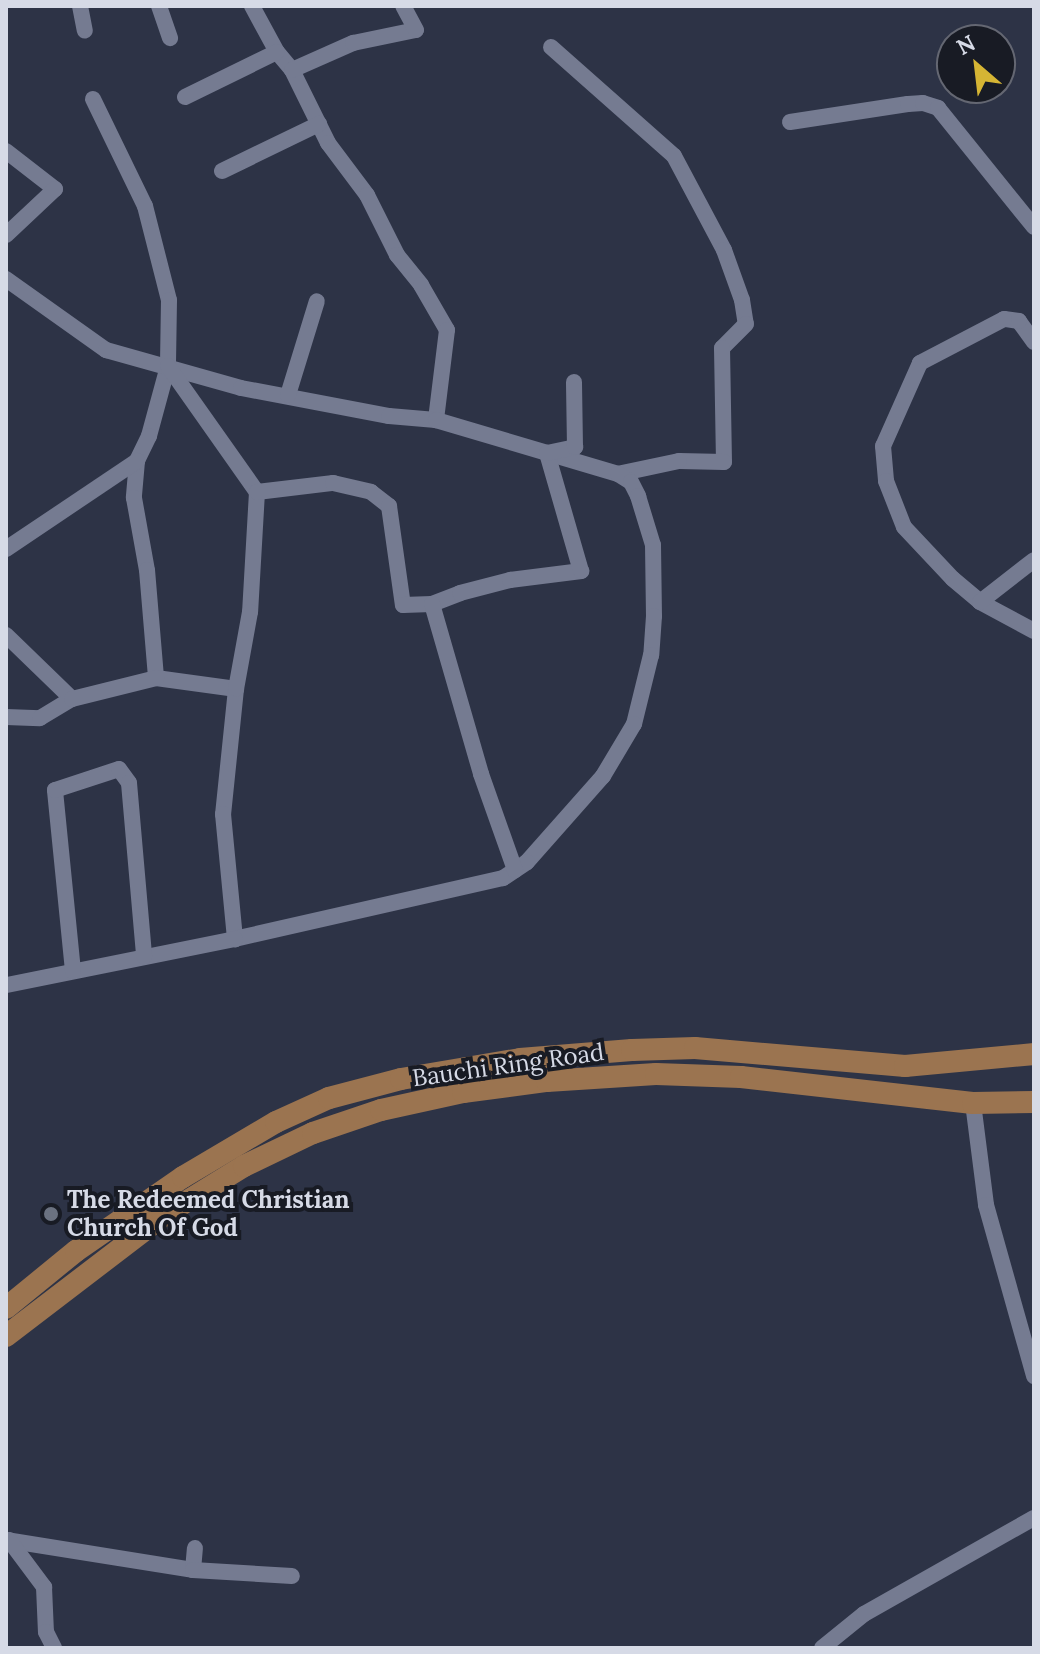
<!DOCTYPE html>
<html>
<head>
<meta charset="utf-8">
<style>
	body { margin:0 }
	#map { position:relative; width:1040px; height:1654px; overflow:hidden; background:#2d3346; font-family:Lora,serif }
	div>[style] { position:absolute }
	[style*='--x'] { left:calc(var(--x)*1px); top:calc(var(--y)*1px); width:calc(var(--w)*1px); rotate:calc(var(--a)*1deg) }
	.minor>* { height:16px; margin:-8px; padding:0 8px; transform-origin:8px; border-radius:8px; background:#757b91 }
	.major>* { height:22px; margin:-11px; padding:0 11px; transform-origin:11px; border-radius:11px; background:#9b7450 }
	.dots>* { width:22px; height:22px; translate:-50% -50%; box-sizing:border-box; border:4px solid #181b24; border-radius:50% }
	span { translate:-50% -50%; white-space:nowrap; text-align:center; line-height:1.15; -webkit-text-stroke:8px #181b24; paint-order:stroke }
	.street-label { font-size:24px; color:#d6dae6 }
	.poi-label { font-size:24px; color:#d6dae6; font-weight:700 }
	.left { translate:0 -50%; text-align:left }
	.frame { position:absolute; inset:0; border:8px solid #d6dae6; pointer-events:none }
	.north { position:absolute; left:936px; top:24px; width:80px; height:80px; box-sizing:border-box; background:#181b24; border:2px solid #646772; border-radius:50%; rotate:332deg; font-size:22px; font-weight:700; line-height:32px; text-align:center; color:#d6dae6 }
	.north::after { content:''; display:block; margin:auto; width:28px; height:36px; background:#d5b534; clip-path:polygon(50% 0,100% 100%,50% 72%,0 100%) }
</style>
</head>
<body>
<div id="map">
	<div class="minor">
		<i style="--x:80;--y:6;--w:25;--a:79"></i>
		<i style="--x:159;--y:6;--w:34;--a:71"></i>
		<i style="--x:252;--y:6;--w:52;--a:61.5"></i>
		<i style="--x:277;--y:52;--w:23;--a:50"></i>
		<i style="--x:292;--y:70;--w:81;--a:63.7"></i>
		<i style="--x:328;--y:143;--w:65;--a:53.1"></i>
		<i style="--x:367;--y:195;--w:67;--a:63.4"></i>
		<i style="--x:397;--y:255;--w:38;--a:51"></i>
		<i style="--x:421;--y:285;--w:52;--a:60"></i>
		<i style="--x:447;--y:330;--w:91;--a:97"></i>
		<i style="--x:551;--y:47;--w:164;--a:41.5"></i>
		<i style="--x:674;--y:156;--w:106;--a:62"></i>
		<i style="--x:724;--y:250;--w:53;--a:70.2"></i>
		<i style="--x:742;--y:300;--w:24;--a:81"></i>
		<i style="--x:746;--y:324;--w:34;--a:135"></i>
		<i style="--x:722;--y:348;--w:114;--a:89"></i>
		<i style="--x:724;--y:462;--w:45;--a:-178.7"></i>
		<i style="--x:679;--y:461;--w:62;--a:168"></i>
		<i style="--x:292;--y:70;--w:67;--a:-23.9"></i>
		<i style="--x:353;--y:43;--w:64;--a:-11.7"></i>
		<i style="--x:416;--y:30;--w:27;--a:-118"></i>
		<i style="--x:185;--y:97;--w:102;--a:-26.1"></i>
		<i style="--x:93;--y:99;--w:119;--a:64.1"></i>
		<i style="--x:145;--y:206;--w:97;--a:75.7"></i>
		<i style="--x:169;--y:300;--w:66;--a:90.9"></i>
		<i style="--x:168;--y:366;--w:73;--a:105.2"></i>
		<i style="--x:149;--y:436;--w:28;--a:116"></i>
		<i style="--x:137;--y:461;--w:37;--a:95"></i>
		<i style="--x:134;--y:498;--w:73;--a:79.8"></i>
		<i style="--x:147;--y:570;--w:108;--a:85.2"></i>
		<i style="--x:156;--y:678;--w:81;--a:7.8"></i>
		<i style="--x:236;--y:689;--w:126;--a:95.9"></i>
		<i style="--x:223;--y:814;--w:126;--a:84.5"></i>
		<i style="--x:790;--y:122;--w:119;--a:-8.7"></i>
		<i style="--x:908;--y:104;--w:15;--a:-4"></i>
		<i style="--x:923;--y:103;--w:16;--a:18"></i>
		<i style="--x:938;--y:108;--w:153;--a:51.1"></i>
		<i style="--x:6;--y:151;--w:62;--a:37.8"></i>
		<i style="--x:55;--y:189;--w:67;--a:136.8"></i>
		<i style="--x:222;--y:171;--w:108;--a:-25.9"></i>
		<i style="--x:6;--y:279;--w:123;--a:35.4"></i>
		<i style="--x:106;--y:350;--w:140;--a:15.7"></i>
		<i style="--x:241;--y:388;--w:151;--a:10.7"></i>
		<i style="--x:389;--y:416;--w:47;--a:4.9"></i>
		<i style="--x:436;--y:420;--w:190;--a:16.5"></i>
		<i style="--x:618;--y:474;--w:15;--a:32"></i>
		<i style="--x:631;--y:482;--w:16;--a:63"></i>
		<i style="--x:638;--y:496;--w:51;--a:73"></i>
		<i style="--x:653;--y:545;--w:71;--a:89.2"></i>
		<i style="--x:654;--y:616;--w:39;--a:94"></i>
		<i style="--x:651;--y:655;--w:71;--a:103.8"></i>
		<i style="--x:634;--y:724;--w:61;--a:120.8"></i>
		<i style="--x:603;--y:776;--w:115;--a:131.5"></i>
		<i style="--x:527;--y:862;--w:29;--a:146"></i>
		<i style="--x:503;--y:878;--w:275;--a:167.2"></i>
		<i style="--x:235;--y:939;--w:234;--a:168.6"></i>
		<i style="--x:1034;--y:342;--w:26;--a:-126"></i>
		<i style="--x:1019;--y:321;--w:15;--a:-172"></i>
		<i style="--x:1004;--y:319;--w:95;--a:152.4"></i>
		<i style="--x:920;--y:363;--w:91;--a:114"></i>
		<i style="--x:883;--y:446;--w:35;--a:85"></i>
		<i style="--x:886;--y:481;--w:49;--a:68.6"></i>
		<i style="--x:904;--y:527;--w:71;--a:46.7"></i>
		<i style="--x:953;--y:579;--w:35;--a:40"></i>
		<i style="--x:980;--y:602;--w:61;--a:28.2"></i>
		<i style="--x:168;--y:366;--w:154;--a:54.8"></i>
		<i style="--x:257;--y:492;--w:120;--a:93.3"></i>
		<i style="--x:250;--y:612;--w:78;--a:100.3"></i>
		<i style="--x:288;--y:395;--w:98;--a:-72.9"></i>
		<i style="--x:257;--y:492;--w:77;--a:-6.8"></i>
		<i style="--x:333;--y:483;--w:39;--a:13"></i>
		<i style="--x:371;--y:492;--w:23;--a:38"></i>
		<i style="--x:389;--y:506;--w:100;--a:82"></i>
		<i style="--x:403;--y:605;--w:29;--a:-2"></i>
		<i style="--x:432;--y:604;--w:30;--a:-21"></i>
		<i style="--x:460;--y:593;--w:52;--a:-14.6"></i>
		<i style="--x:510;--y:580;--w:72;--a:-7.2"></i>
		<i style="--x:581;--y:571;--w:123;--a:-106.1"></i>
		<i style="--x:547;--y:453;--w:29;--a:-12"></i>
		<i style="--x:575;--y:447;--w:65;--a:-90.9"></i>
		<i style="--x:6;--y:549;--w:158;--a:-33.9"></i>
		<i style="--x:980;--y:602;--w:68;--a:-37.9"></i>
		<i style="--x:432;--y:604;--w:177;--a:73.9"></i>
		<i style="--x:481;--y:774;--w:102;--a:70.5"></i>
		<i style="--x:6;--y:635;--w:92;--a:44.1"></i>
		<i style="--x:6;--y:717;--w:34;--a:2"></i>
		<i style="--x:40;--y:718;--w:37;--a:-31"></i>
		<i style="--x:72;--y:699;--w:87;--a:-14"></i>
		<i style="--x:73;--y:971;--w:182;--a:-95.7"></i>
		<i style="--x:55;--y:790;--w:67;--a:-18.2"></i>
		<i style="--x:119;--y:769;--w:17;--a:54"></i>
		<i style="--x:129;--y:783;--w:174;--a:85"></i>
		<i style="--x:973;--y:1103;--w:103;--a:82.7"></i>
		<i style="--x:986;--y:1205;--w:178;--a:74.3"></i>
		<i style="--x:6;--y:1540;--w:189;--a:9.1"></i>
		<i style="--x:193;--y:1570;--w:22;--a:-85"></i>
		<i style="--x:9;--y:1540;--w:59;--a:53.3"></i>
		<i style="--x:44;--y:1587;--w:45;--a:87.5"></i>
		<i style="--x:46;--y:1632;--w:18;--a:63"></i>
		<i style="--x:193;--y:1570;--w:99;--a:3.5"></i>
		<i style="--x:822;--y:1648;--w:54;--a:-39"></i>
		<i style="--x:864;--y:1614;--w:195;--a:-29.5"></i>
	</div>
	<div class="major">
		<i style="--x:6;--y:1308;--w:90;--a:-39.2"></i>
		<i style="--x:76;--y:1251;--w:130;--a:-34.7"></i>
		<i style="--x:183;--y:1177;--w:108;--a:-30.6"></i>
		<i style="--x:276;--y:1122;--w:58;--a:-24.4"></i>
		<i style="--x:329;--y:1098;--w:74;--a:-14.8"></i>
		<i style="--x:401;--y:1079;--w:121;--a:-9.5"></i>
		<i style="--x:520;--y:1059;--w:112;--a:-4.6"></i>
		<i style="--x:632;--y:1050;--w:63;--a:-1.8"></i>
		<i style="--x:695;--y:1048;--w:211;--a:4.9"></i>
		<i style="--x:905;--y:1066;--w:130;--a:-5.3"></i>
		<i style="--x:6;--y:1336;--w:198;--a:-37.4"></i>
		<i style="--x:163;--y:1216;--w:95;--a:-31.7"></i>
		<i style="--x:244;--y:1166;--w:76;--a:-25.6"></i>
		<i style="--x:313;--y:1133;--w:72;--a:-18.7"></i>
		<i style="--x:381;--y:1110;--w:84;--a:-12.4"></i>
		<i style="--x:463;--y:1092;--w:85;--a:-7.5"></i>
		<i style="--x:547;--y:1081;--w:109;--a:-3.7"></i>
		<i style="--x:656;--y:1074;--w:85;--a:2"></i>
		<i style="--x:741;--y:1077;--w:233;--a:6.4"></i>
		<i style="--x:973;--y:1103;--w:61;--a:-0.9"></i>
	</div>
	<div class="dots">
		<i style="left:51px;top:1214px;background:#6b7280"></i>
	</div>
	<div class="street-label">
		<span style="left:508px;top:1065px;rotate:-8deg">Bauchi Ring Road</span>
	</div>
	<div class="poi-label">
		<span class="left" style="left:67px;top:1214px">The Redeemed Christian<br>Church Of God</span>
	</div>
	<div class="frame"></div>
	<div class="north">N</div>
</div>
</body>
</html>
